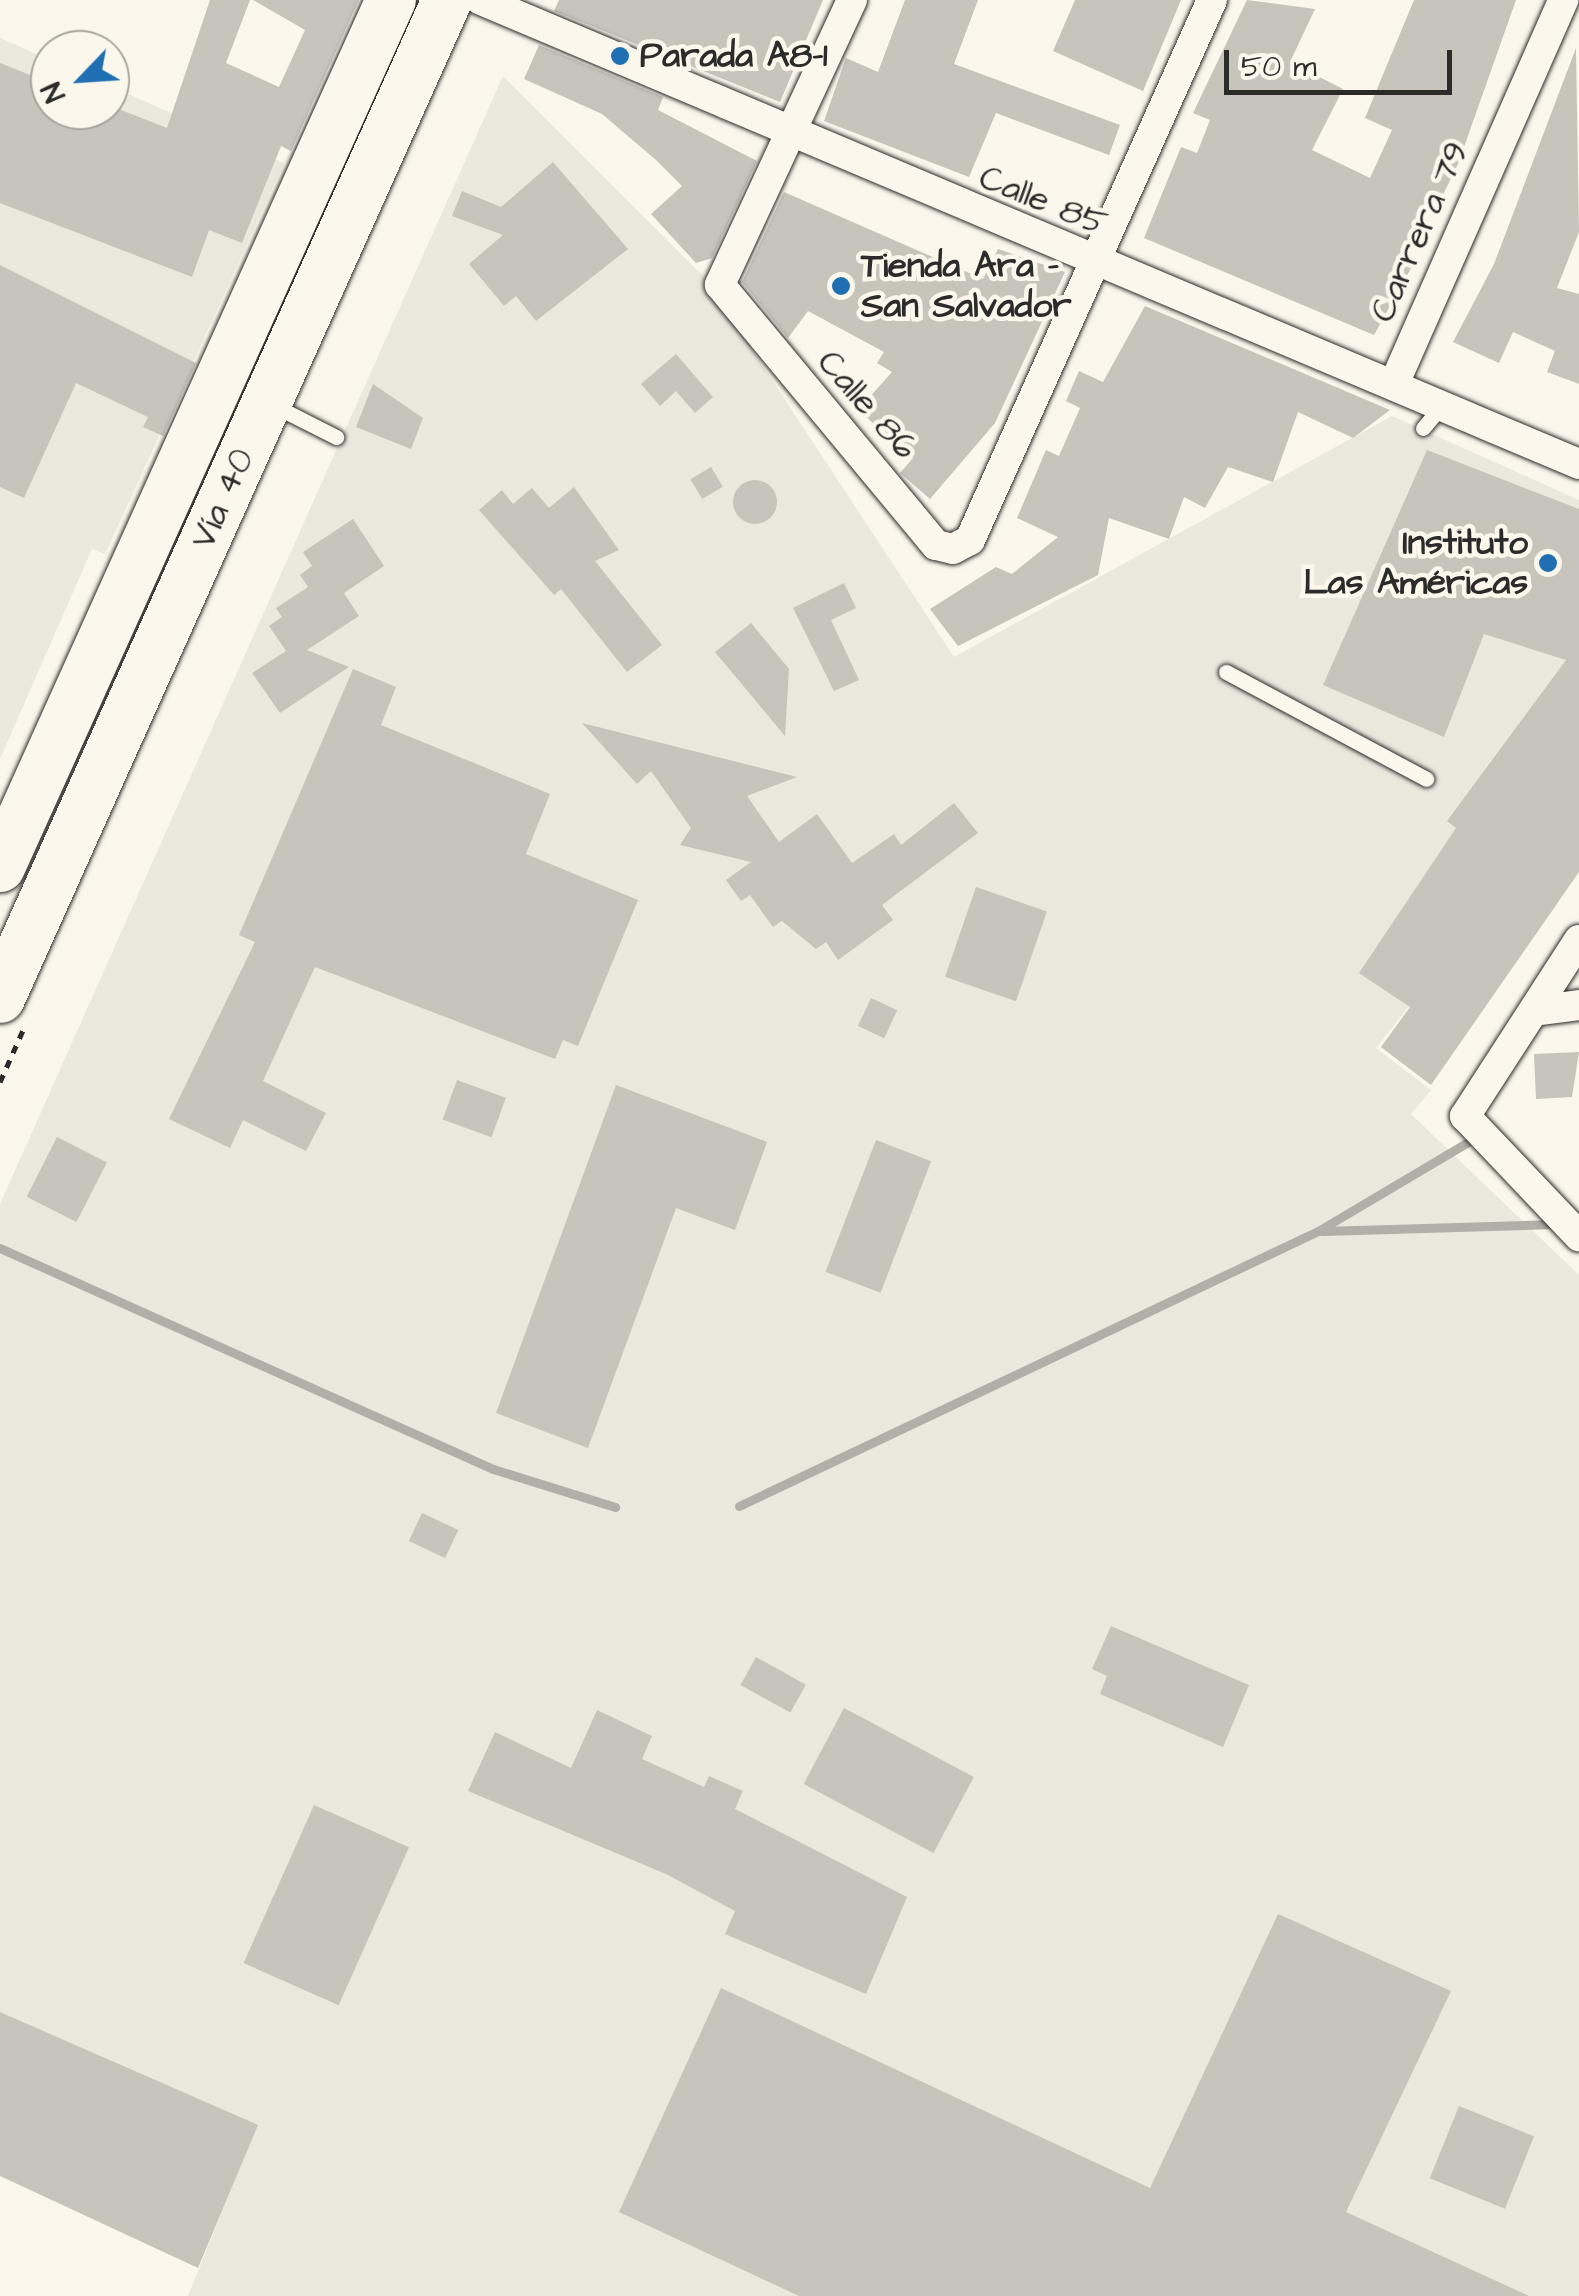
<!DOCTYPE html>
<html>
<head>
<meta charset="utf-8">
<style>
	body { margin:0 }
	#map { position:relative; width:1579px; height:2296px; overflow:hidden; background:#fbf7ec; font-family:"Architects Daughter",sans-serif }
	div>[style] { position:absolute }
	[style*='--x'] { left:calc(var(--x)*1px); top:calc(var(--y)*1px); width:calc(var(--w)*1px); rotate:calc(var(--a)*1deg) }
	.built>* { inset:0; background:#ebe8de }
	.stream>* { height:9px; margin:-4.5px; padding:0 4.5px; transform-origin:4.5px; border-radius:4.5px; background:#b1afa7 }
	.building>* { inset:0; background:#c7c4bc; transform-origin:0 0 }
	.round { border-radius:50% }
	.path>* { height:5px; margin-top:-2.5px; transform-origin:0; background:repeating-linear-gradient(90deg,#2b2b2b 0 8px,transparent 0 16px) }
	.roads { filter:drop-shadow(0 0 2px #2b2b2b) drop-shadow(0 0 2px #2b2b2b) }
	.service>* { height:15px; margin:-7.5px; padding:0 7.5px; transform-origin:7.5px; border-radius:7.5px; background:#fbf7ec }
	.minor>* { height:30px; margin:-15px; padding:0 15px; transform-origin:15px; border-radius:15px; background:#fbf7ec }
	.trunk>* { height:50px; margin:-25px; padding:0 25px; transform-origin:25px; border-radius:25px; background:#fbf7ec }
	.dots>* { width:28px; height:28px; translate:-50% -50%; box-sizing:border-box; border:5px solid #fbf7ec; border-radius:50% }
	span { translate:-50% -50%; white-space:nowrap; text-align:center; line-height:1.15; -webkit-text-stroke:9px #fbf7ec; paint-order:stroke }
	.poi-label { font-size:35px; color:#2b2b2b; font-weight:700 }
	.left { translate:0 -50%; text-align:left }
	.right { translate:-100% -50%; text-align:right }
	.street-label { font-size:35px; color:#2b2b2b }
	.north { position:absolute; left:30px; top:30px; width:100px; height:100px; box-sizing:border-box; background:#fbf7ec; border:2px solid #a8a59f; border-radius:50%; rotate:245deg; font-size:28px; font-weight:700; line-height:40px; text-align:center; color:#2b2b2b }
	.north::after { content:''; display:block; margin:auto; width:35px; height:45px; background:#1f6fb2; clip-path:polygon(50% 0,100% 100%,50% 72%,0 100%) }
	.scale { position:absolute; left:1224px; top:50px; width:228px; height:45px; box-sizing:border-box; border:5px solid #2b2b2b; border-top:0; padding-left:12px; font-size:30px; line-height:35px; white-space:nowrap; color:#2b2b2b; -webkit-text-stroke:8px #fbf7ec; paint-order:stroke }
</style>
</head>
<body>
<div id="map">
	<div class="built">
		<i style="clip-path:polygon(0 38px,50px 60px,50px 110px,110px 110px,110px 86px,284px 163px,105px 554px,92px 549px,0 759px)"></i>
		<i style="clip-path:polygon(503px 76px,705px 278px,954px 657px,1392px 416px,1579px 500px,1579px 768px,1509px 879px,1376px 1048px,1431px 1090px,1411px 1114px,1579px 1275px,1579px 2296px,188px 2296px,257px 2125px,0 2012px,0 1204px)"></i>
	</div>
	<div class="stream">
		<i style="--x:1322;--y:1231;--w:234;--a:-1.7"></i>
		<i style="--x:0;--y:1248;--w:540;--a:24.15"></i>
		<i style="--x:493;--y:1469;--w:128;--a:17.3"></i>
		<i style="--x:739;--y:1506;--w:641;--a:-25.41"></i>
		<i style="--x:1318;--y:1231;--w:186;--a:-30.7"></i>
	</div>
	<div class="building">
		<i style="clip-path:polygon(210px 0,250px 0,226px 63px,279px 87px,305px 30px,253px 0,359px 0,291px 151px,281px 146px,242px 243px,209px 230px,192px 277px,0 203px,0 63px,50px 83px,50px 110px,121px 110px,167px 128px)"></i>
		<i style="clip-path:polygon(559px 0,823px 0,780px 102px,554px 11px)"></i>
		<i style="clip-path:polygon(905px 0,978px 0,954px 64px,1120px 125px,1109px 155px,996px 113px,969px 177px,824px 121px,846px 58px,878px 72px)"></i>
		<i style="clip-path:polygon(1075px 0,1181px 0,1143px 91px,1053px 51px)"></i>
		<i style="clip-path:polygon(1247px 0,1315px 9px,1290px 62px,1343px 89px,1312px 150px,1370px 178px,1392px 130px,1365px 118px,1414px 0,1516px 0,1458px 164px,1440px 201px,1428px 196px,1402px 257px,1414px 263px,1374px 335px,1144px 238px,1181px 147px,1197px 153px,1210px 120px,1193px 113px)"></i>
		<i style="clip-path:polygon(539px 45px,663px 97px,658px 110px,757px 161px,712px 258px,696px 263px,651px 214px,682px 186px,656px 160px,602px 114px,524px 79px)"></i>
		<i style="clip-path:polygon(1576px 48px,1579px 232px,1557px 288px,1579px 294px,1579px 384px,1547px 372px,1555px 351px,1513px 332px,1499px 363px,1453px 342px,1494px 264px)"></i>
		<i style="clip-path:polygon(553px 162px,628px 249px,536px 321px,516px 296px,504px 306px,469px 264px,503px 235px,452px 216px,462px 191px,501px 207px)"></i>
		<i style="clip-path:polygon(784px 192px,983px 279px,998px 249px,1065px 272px,995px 423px,930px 499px,900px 473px,913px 458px,858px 410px,892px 372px,877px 363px,884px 352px,808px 311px,788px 338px,742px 282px)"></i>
		<i style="clip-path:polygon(0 265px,196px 363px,163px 436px,143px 427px,148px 417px,76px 383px,24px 498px,0 487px)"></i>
		<i style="clip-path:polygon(1145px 306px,1390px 410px,1353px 438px,1298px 412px,1273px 482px,1228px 467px,1205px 508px,1184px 497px,1169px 539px,1109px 518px,1098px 575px,958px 646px,930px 609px,996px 567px,1012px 574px,1058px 537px,1017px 518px,1046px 450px,1059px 456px,1080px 408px,1066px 401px,1079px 371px,1103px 382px)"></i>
		<i style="clip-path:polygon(676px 354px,713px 397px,695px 413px,676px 391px,660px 406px,641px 384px)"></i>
		<i style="clip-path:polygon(373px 384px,423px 418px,411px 449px,356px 427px)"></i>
		<i style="clip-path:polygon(1427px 450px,1579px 509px,1579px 872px,1431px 1085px,1381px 1047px,1410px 1007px,1359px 973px,1456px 828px,1447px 821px,1566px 660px,1484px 634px,1444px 737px,1323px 685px)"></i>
		<i style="left:711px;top:467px;width:23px;height:24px;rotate:59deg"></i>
		<i class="round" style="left:733px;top:480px;width:44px;height:44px"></i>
		<i style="clip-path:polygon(574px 487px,619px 550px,595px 561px,662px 645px,627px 672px,561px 589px,554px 595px,479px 510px,502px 490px,513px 504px,532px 488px,549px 508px)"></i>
		<i style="clip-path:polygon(353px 519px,384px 566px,344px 593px,359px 616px,307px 650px,349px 667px,280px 713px,252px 673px,286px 651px,269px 626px,282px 617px,276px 608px,308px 587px,300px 575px,312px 566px,303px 552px)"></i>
		<i style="clip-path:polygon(844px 583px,856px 608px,831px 620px,859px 680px,834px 691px,793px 608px)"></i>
		<i style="clip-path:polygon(751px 623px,789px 669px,785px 736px,715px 652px)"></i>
		<i style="clip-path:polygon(353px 669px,396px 687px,381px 725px,550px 794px,526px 854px,638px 900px,578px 1046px,563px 1040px,555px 1059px,315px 967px,263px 1081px,326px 1113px,306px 1151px,243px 1120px,230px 1148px,169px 1119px,255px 942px,239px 935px)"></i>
		<i style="clip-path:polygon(582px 723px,797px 777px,747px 796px,779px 842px,817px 814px,852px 863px,894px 834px,901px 845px,954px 803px,978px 833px,882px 905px,893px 920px,838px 960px,826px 942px,816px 949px,782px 921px,773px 927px,750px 895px,741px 901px,726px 880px,751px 862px,680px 845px,691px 828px,651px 771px,637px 784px)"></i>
		<i style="left:976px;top:887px;width:75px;height:95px;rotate:19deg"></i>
		<i style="left:871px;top:998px;width:29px;height:31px;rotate:25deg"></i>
		<i style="clip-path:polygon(1579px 1052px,1572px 1097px,1536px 1099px,1534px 1054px)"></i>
		<i style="left:457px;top:1080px;width:52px;height:42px;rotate:20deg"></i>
		<i style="clip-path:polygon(616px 1085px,767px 1142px,735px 1230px,676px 1208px,588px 1448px,496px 1413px)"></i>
		<i style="left:57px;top:1137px;width:56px;height:67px;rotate:27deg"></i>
		<i style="left:876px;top:1140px;width:59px;height:141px;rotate:21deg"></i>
		<i style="left:422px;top:1513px;width:40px;height:31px;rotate:25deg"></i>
		<i style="clip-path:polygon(1111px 1626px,1249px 1685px,1223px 1747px,1100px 1694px,1107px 1676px,1092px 1669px)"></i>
		<i style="left:756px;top:1657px;width:57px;height:32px;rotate:29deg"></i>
		<i style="left:844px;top:1708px;width:147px;height:86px;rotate:28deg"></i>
		<i style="clip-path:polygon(597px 1710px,652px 1736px,642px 1759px,704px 1787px,709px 1776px,743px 1791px,735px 1809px,907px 1897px,866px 1994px,725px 1934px,735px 1911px,666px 1874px,468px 1791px,495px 1732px,571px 1768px)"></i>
		<i style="left:314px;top:1805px;width:104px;height:173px;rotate:24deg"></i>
		<i style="clip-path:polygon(1278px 1914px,1451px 1991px,1346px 2212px,1529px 2296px,799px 2296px,619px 2212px,721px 1988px,1150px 2188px)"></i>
		<i style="clip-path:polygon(0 2012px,258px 2125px,198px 2268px,0 2176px)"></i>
		<i style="left:1459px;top:2106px;width:81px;height:78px;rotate:22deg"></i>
	</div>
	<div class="path">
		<i style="--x:0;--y:1082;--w:57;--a:-66.1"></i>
	</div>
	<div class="roads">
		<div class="service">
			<i style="--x:273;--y:405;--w:71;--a:26.9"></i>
			<i style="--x:1423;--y:428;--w:30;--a:-50"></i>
			<i style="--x:1226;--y:672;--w:227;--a:28.1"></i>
		</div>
		<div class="minor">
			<i style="--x:481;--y:0;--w:1192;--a:22.91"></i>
			<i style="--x:852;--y:0;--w:314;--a:114.9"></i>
			<i style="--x:720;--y:285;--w:338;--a:50.3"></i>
			<i style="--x:936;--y:545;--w:17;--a:13"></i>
			<i style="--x:953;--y:549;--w:19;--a:-28"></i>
			<i style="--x:970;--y:540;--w:592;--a:-65.86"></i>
			<i style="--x:1394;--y:384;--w:420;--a:-66.2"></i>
			<i style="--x:1579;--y:940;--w:210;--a:122.9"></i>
			<i style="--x:1465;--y:1116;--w:166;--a:46.5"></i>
			<i style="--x:1534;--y:1011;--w:45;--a:-7.6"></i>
		</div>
		<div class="trunk">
			<i style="--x:0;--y:867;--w:951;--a:-65.73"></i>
			<i style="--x:0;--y:998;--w:1094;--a:-65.87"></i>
		</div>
	</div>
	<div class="dots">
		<i style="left:620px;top:56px;background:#1f6fb2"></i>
		<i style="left:841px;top:286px;background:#1f6fb2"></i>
		<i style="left:1548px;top:563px;background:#1f6fb2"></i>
	</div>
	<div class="poi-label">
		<span class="left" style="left:640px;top:56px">Parada A8-1</span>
		<span class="left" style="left:861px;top:286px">Tienda Ara -<br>San Salvador</span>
		<span class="right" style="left:1528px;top:563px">Instituto<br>Las Américas</span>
	</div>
	<div class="street-label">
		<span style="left:1043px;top:201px;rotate:22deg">Calle 85</span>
		<span style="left:1420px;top:232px;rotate:-66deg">Carrera 79</span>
		<span style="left:867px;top:405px;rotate:49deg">Calle 86</span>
		<span style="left:223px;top:499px;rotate:-66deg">Vía 40</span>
	</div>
	<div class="north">N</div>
	<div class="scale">50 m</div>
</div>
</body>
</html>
